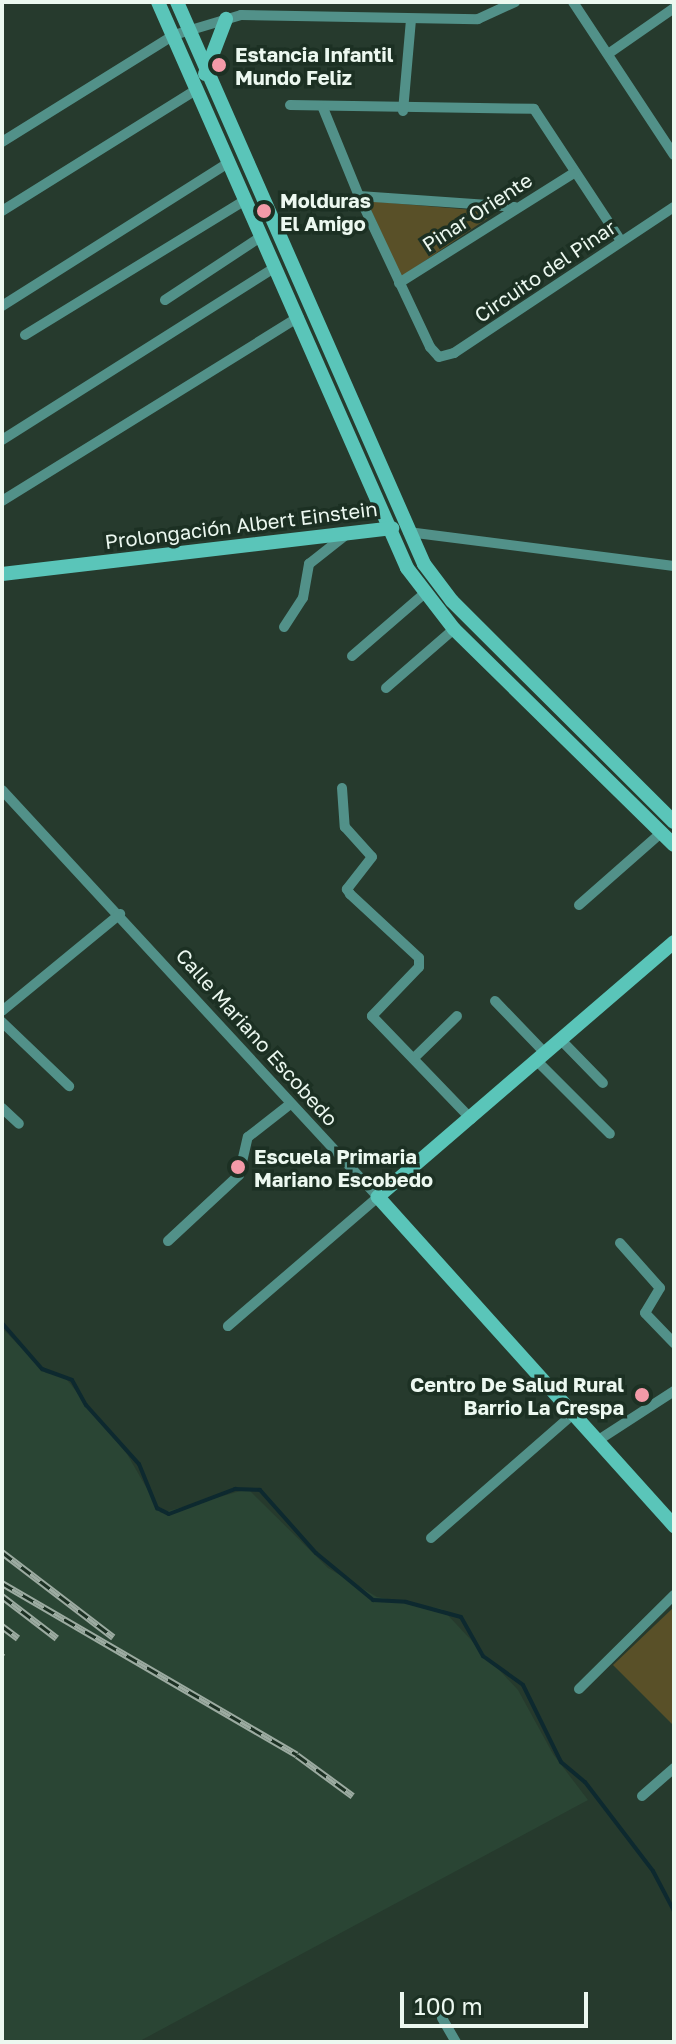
<!DOCTYPE html>
<html>
<head>
<meta charset="utf-8">
<style>
	body { margin:0 }
	#map { position:relative; width:676px; height:2044px; overflow:hidden; background:#263a2d; font-family:"Golos Text",sans-serif }
	div>[style] { position:absolute }
	[style*='--x'] { left:calc(var(--x)*1px); top:calc(var(--y)*1px); width:calc(var(--w)*1px); rotate:calc(var(--a)*1deg) }
	.built>* { inset:0; background:#2a4534 }
	.green>* { inset:0; background:#595028 }
	.stream>* { height:4px; margin:-2px; padding:0 2px; transform-origin:2px; border-radius:2px; background:#0d292f }
	.street>* { height:10px; margin:-5px; padding:0 5px; transform-origin:5px; border-radius:5px; background:#529189 }
	.secondary>* { height:14px; margin:-7px; padding:0 7px; transform-origin:7px; border-radius:7px; background:#5ac5b9 }
	.rail>* { height:7px; margin-top:-3.5px; transform-origin:0; background:repeating-linear-gradient(90deg,#1c3023 0 12px,#9caba1 0 24px); box-sizing:border-box; border-block:2px solid #9caba1 }
	.dots>* { width:22px; height:22px; translate:-50% -50%; box-sizing:border-box; border:4px solid #1c3023; border-radius:50% }
	span { translate:-50% -50%; white-space:nowrap; text-align:center; line-height:1.15; -webkit-text-stroke:7px #1c3023; paint-order:stroke }
	.poi-label { font-size:20px; color:#ecf8f0; font-weight:700 }
	.left { translate:0 -50%; text-align:left }
	.right { translate:-100% -50%; text-align:right }
	.street-label { font-size:20px; color:#ecf8f0 }
	.frame { position:absolute; inset:0; border:4px solid #ecf8f0; pointer-events:none }
	.scale { position:absolute; left:400px; top:1992px; width:188px; height:36px; box-sizing:border-box; border:4px solid #ecf8f0; border-top:0; padding-left:10px; font-size:24px; line-height:28px; white-space:nowrap; color:#ecf8f0; -webkit-text-stroke:6px #1c3023; paint-order:stroke }
</style>
</head>
<body>
<div id="map">
	<div class="built">
		<i style="clip-path:polygon(2px 1328px,46px 1373px,63px 1375px,127px 1454px,161px 1513px,248px 1489px,328px 1568px,377px 1597px,442px 1609px,518px 1690px,553px 1754px,588px 1800px,138px 2042px,2px 2042px)"></i>
	</div>
	<div class="green">
		<i style="clip-path:polygon(367px 201px,497px 212px,401px 277px)"></i>
		<i style="clip-path:polygon(674px 1607px,674px 1726px,613px 1665px)"></i>
	</div>
	<div class="stream">
		<i style="--x:2;--y:1323;--w:61;--a:49"></i>
		<i style="--x:42;--y:1369;--w:32;--a:20"></i>
		<i style="--x:72;--y:1380;--w:29;--a:61"></i>
		<i style="--x:86;--y:1405;--w:79;--a:48.1"></i>
		<i style="--x:139;--y:1464;--w:48;--a:67.8"></i>
		<i style="--x:157;--y:1508;--w:13;--a:27"></i>
		<i style="--x:169;--y:1514;--w:71;--a:-20.7"></i>
		<i style="--x:235;--y:1489;--w:25;--a:2"></i>
		<i style="--x:260;--y:1490;--w:84;--a:48.4"></i>
		<i style="--x:316;--y:1553;--w:74;--a:39.5"></i>
		<i style="--x:373;--y:1600;--w:33;--a:3"></i>
		<i style="--x:406;--y:1602;--w:57;--a:15.3"></i>
		<i style="--x:461;--y:1617;--w:45;--a:60.6"></i>
		<i style="--x:483;--y:1656;--w:49;--a:35.9"></i>
		<i style="--x:523;--y:1685;--w:86;--a:63.7"></i>
		<i style="--x:561;--y:1762;--w:31;--a:40"></i>
		<i style="--x:585;--y:1782;--w:112;--a:52.6"></i>
		<i style="--x:653;--y:1871;--w:45;--a:62.3"></i>
	</div>
	<div class="street">
		<i style="--x:573;--y:2;--w:183;--a:56.6"></i>
		<i style="--x:608;--y:54;--w:80;--a:-34.9"></i>
		<i style="--x:290;--y:105;--w:244;--a:0.9"></i>
		<i style="--x:534;--y:109;--w:158;--a:56.6"></i>
		<i style="--x:323;--y:108;--w:95;--a:67.8"></i>
		<i style="--x:359;--y:196;--w:167;--a:64.8"></i>
		<i style="--x:430;--y:347;--w:13;--a:48"></i>
		<i style="--x:439;--y:357;--w:16;--a:-15"></i>
		<i style="--x:454;--y:353;--w:264;--a:-33.6"></i>
		<i style="--x:403;--y:111;--w:91;--a:-85"></i>
		<i style="--x:2;--y:142;--w:203;--a:-31.9"></i>
		<i style="--x:174;--y:35;--w:70;--a:-16.6"></i>
		<i style="--x:241;--y:15;--w:237;--a:1"></i>
		<i style="--x:478;--y:19;--w:41;--a:-24.7"></i>
		<i style="--x:359;--y:196;--w:156;--a:4"></i>
		<i style="--x:2;--y:211;--w:229;--a:-32"></i>
		<i style="--x:399;--y:283;--w:208;--a:-32.2"></i>
		<i style="--x:165;--y:300;--w:116;--a:-33.4"></i>
		<i style="--x:2;--y:306;--w:267;--a:-32.3"></i>
		<i style="--x:25;--y:335;--w:258;--a:-31.5"></i>
		<i style="--x:2;--y:440;--w:324;--a:-32.3"></i>
		<i style="--x:2;--y:501;--w:349;--a:-31.8"></i>
		<i style="--x:408;--y:532;--w:268;--a:7.3"></i>
		<i style="--x:284;--y:627;--w:35;--a:-57"></i>
		<i style="--x:303;--y:598;--w:35;--a:-80"></i>
		<i style="--x:309;--y:564;--w:48;--a:-38.3"></i>
		<i style="--x:352;--y:656;--w:96;--a:-40.8"></i>
		<i style="--x:386;--y:688;--w:90;--a:-40.9"></i>
		<i style="--x:342;--y:788;--w:39;--a:86"></i>
		<i style="--x:345;--y:827;--w:40;--a:48"></i>
		<i style="--x:372;--y:857;--w:41;--a:128"></i>
		<i style="--x:347;--y:889;--w:6;--a:59"></i>
		<i style="--x:350;--y:894;--w:94;--a:42.8"></i>
		<i style="--x:419;--y:958;--w:9;--a:90"></i>
		<i style="--x:419;--y:967;--w:68;--a:133.8"></i>
		<i style="--x:372;--y:1016;--w:143;--a:46.1"></i>
		<i style="--x:2;--y:790;--w:554;--a:47.27"></i>
		<i style="--x:378;--y:1197;--w:198;--a:139.3"></i>
		<i style="--x:579;--y:905;--w:109;--a:-41.3"></i>
		<i style="--x:495;--y:1001;--w:72;--a:46.1"></i>
		<i style="--x:2;--y:1011;--w:153;--a:-39.4"></i>
		<i style="--x:2;--y:1022;--w:93;--a:43.7"></i>
		<i style="--x:561;--y:1040;--w:60;--a:45.7"></i>
		<i style="--x:414;--y:1058;--w:60;--a:-44.3"></i>
		<i style="--x:537;--y:1061;--w:103;--a:45"></i>
		<i style="--x:2;--y:1108;--w:23;--a:43"></i>
		<i style="--x:168;--y:1241;--w:97;--a:-42.9"></i>
		<i style="--x:239;--y:1175;--w:39;--a:-77"></i>
		<i style="--x:248;--y:1137;--w:52;--a:-38"></i>
		<i style="--x:620;--y:1243;--w:60;--a:48.4"></i>
		<i style="--x:660;--y:1288;--w:29;--a:121"></i>
		<i style="--x:645;--y:1313;--w:42;--a:46"></i>
		<i style="--x:597;--y:1441;--w:92;--a:-33"></i>
		<i style="--x:431;--y:1538;--w:189;--a:-41.1"></i>
		<i style="--x:579;--y:1689;--w:134;--a:-44.7"></i>
		<i style="--x:642;--y:1796;--w:43;--a:-41.2"></i>
		<i style="--x:442;--y:2018;--w:28;--a:60"></i>
	</div>
	<div class="secondary">
		<i style="--x:158;--y:2;--w:618;--a:66.25"></i>
		<i style="--x:407;--y:568;--w:77;--a:52.4"></i>
		<i style="--x:454;--y:629;--w:308;--a:44.5"></i>
		<i style="--x:177;--y:2;--w:614;--a:66.27"></i>
		<i style="--x:424;--y:564;--w:46;--a:52.9"></i>
		<i style="--x:452;--y:601;--w:313;--a:44.9"></i>
		<i style="--x:205;--y:74;--w:59;--a:-69.1"></i>
		<i style="--x:2;--y:574;--w:393;--a:-6.7"></i>
		<i style="--x:674;--y:942;--w:391;--a:139.3"></i>
		<i style="--x:378;--y:1197;--w:443;--a:48"></i>
	</div>
	<div class="rail">
		<i style="--x:2;--y:1552;--w:140;--a:37.4"></i>
		<i style="--x:2;--y:1583;--w:341;--a:30.2"></i>
		<i style="--x:297;--y:1755;--w:69;--a:36.2"></i>
		<i style="--x:2;--y:1596;--w:69;--a:37.4"></i>
		<i style="--x:2;--y:1626;--w:20;--a:37"></i>
		<i style="--x:2;--y:1656;--w:1;--a:45"></i>
	</div>
	<div class="dots">
		<i style="left:219px;top:65px;background:#f39aa8"></i>
		<i style="left:264px;top:211px;background:#f39aa8"></i>
		<i style="left:238px;top:1167px;background:#f39aa8"></i>
		<i style="left:642px;top:1395px;background:#f39aa8"></i>
	</div>
	<div class="poi-label">
		<span class="left" style="left:235px;top:66px">Estancia Infantil<br>Mundo Feliz</span>
		<span class="left" style="left:280px;top:212px">Molduras<br>El Amigo</span>
		<span class="left" style="left:254px;top:1168px">Escuela Primaria<br>Mariano Escobedo</span>
		<span class="right" style="left:624px;top:1396px">Centro De Salud Rural<br>Barrio La Crespa</span>
	</div>
	<div class="street-label">
		<span style="left:477px;top:212px;rotate:-33deg">Pinar Oriente</span>
		<span style="left:545px;top:271px;rotate:-34deg">Circuito del Pinar</span>
		<span style="left:241px;top:525px;rotate:-7deg">Prolongación Albert Einstein</span>
		<span style="left:257px;top:1037px;rotate:48deg">Calle Mariano Escobedo</span>
	</div>
	<div class="frame"></div>
	<div class="scale">100 m</div>
</div>
</body>
</html>
